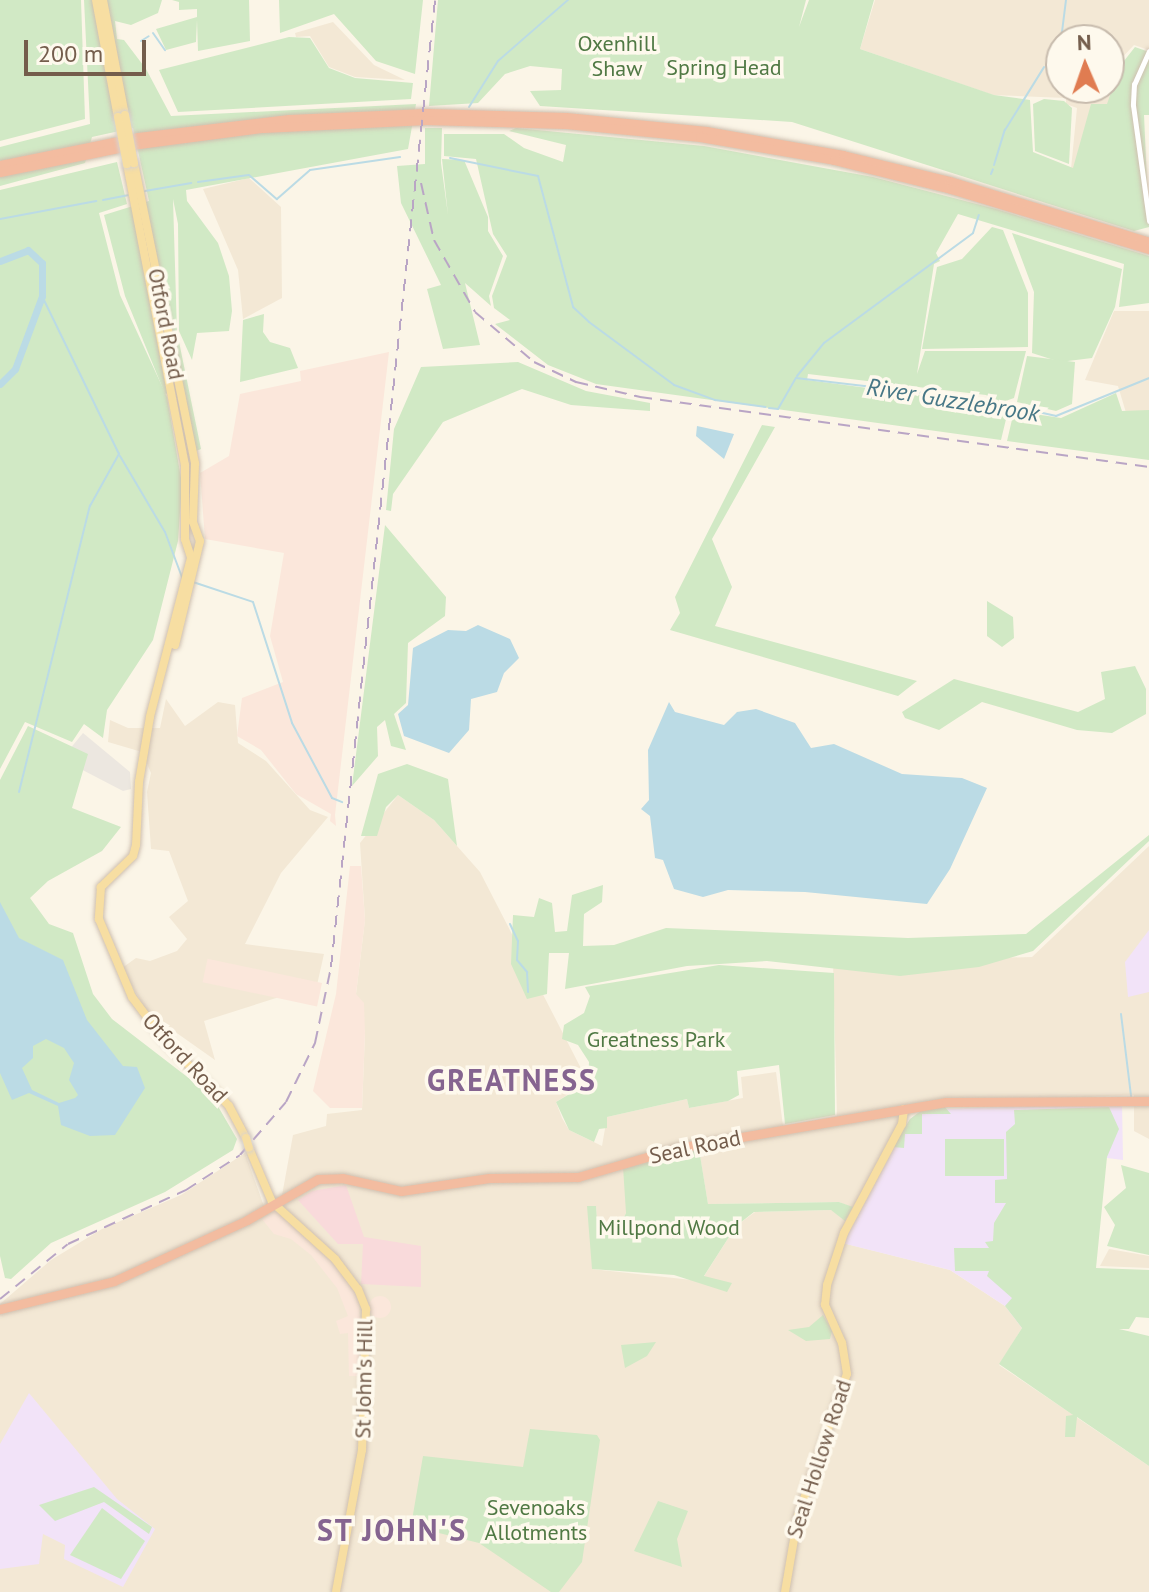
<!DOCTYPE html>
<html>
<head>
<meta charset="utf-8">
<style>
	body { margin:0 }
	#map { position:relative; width:1149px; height:1592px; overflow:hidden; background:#fbf5e7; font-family:"PT Sans",sans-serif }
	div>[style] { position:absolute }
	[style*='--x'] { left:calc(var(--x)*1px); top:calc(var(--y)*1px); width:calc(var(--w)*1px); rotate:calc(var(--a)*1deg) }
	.residential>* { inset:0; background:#f3e8d5 }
	.commercial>* { inset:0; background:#fbe7db; transform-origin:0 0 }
	.round { border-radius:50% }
	.industrial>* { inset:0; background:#ece7e0 }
	.education>* { inset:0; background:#f2e3f8 }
	.medical>* { inset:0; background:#f9dadb }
	.green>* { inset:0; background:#d1e9c5; transform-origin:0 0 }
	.water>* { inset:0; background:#bbdbe5 }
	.stream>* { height:2px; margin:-1px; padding:0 1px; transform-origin:1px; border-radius:1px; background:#bbdbe5 }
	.river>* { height:7px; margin:-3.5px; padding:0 3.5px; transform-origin:3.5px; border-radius:3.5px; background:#bbdbe5 }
	.roads { filter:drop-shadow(0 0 2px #cfc0b0) drop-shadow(0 0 2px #cfc0b0) }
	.minor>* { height:5px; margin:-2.5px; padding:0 2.5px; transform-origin:2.5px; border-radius:2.5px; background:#fff }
	.major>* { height:8px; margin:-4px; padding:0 4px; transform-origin:4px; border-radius:4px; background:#f7dea2 }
	.highway>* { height:9px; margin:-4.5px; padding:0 4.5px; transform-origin:4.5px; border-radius:4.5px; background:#f3bca0 }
	.rail>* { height:2px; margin-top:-1px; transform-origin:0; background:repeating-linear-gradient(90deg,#b9a5c5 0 12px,transparent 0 20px) }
	.bridges { filter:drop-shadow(0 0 2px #d8d2cd) drop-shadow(0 0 2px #d8d2cd) }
	.major-bridge>* { height:8px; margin:-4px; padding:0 4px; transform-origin:4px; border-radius:4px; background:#f7dea2 }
	span { translate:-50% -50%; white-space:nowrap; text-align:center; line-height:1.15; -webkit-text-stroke:7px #fef9ed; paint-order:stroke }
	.park-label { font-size:22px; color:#507944 }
	.street-label { font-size:22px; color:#745d4c }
	.water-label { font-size:24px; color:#477786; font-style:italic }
	.district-label { font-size:30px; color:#856490; font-weight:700; letter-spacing:2px }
	.north { position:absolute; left:1045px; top:24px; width:80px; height:80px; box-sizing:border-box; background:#fef9ed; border:2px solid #c7bbad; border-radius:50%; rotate:358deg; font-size:22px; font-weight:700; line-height:32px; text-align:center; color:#745d4c }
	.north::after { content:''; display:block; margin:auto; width:28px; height:36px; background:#e07c51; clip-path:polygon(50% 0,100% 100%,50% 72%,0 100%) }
	.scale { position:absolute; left:24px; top:40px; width:122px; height:36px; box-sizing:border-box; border:4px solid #745d4c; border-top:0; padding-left:10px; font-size:24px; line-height:28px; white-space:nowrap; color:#745d4c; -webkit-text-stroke:6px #fef9ed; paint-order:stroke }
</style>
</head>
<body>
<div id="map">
	<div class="residential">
		<i style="clip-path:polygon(evenodd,875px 0,1149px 0,1149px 50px,1134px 45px,1115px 65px,1096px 178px,1071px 169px,1077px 108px,1066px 104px,1066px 98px,993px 95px,860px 49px,875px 0,1061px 40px,1109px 40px,1109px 88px,1061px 88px,1061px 40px)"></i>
		<i style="clip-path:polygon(333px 22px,374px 65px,405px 80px,355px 77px,329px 67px,310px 36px,296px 37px,295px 33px)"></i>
		<i style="clip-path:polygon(249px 178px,281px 207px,282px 298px,243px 319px,238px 270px,203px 189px)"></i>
		<i style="clip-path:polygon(1114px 311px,1149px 311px,1149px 415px,1127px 416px,1118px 386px,1085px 380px)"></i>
		<i style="clip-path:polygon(166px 699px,185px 726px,218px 702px,235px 705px,238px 743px,266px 761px,310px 810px,328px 817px,281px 873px,245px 944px,324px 954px,317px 985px,204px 1021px,215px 1060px,147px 1012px,122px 968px,136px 958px,150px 961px,177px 951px,187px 939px,169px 917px,188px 901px,169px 851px,151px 849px,147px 792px,151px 773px,142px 752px,108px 742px,110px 720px,128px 728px,160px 728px)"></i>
		<i style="clip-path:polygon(evenodd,398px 795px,434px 820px,480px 872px,588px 1082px,556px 1102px,562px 1118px,569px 1130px,602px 1146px,607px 1117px,687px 1099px,689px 1108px,743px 1098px,741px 1077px,776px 1072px,783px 1126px,837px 1116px,833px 962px,1032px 957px,1149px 846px,1149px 1139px,1134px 1131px,1134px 1095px,911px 1104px,843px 1243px,950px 1270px,1005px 1306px,1022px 1328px,999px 1365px,1149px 1466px,1149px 1592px,0 1592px,0 1304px,51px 1260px,102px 1229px,181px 1195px,245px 1153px,266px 1212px,281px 1201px,293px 1135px,326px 1126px,327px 1114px,362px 1110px,365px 1033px,356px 994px,365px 920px,360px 843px,398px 795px,699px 1150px,708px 1204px,839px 1202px,853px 1208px,843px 1214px,831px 1210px,755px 1212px,736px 1226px,701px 1281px,592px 1269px,596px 1206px,598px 1233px,620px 1225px,626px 1213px,699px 1150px)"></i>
		<i style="clip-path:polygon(1109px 1249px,1149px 1256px,1149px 1268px,1100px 1266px)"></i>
	</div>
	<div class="commercial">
		<i style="clip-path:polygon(389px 352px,335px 815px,336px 826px,330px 821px,331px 814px,296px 794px,261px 750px,237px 736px,242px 698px,283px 682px,270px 636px,284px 553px,205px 539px,200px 473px,229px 456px,240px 394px,301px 381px,300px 371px)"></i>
		<i style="clip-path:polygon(350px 866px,361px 866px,365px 920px,356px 994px,364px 1003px,365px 1033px,362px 1108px,330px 1108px,313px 1091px,336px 994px)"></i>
		<i style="left:322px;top:983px;width:24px;height:117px;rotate:102deg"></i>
		<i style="clip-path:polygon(278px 1209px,335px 1261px,358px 1292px,364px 1376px,349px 1376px,348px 1333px,340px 1334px,336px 1321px,348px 1316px,337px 1288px,311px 1255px,291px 1239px,274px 1234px,262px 1219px)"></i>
		<i class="round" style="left:369px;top:1296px;width:22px;height:22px"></i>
	</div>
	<div class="industrial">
		<i style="clip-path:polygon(83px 733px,130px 772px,131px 789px,123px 791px,71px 764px,69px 750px)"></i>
	</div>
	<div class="education">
		<i style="clip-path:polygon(1149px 930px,1149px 992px,1128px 997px,1125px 962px)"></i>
		<i style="clip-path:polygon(1122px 1102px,1123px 1160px,1107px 1158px,1022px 1328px,1005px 1306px,950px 1270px,842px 1243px,910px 1119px,922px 1110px)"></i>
		<i style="clip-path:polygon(29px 1393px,117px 1499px,155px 1529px,123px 1587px,64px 1559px,65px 1545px,43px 1534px,39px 1564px,0 1569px,0 1444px)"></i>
	</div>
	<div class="medical">
		<i style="clip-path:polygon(346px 1185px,364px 1237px,421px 1246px,421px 1287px,361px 1284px,363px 1244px,338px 1244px,298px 1200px,312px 1191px)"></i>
	</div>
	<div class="green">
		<i style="clip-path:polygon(0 0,81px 0,85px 119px,0 141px)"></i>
		<i style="clip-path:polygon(84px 0,162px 0,158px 13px,131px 25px,115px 21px,117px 39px,124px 40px,146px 69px,171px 116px,416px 104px,408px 149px,186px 190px,187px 201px,218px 243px,229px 276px,232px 311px,229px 331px,197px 333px,192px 360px,179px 331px,178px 224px,173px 199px,177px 332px,201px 449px,196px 451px,184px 389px,165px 394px,125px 296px,104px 215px,149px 201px,133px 128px,92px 137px,85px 163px,0 186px,0 147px,90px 124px)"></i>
		<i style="clip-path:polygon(172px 0,249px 0,250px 41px,198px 51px,197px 20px,196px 42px,166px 50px,156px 29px,197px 17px,197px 9px,179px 10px,179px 2px)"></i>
		<i style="clip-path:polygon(279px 0,423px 0,415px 74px,376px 61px,334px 14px,280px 33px)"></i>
		<i style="clip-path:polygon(438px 0,806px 0,799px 27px,809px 0,874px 0,860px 49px,994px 95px,1030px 100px,1033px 152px,1073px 168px,1091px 104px,1107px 104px,1120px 66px,1135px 47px,1149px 52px,1149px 115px,1144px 115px,1149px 227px,1134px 231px,792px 122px,540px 106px,530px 91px,561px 90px,562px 69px,530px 66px,505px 74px,478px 103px,429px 106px)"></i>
		<i style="clip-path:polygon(289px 37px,310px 38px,329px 68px,355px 78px,413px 83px,411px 99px,178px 112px,159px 70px)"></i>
		<i style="clip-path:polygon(1044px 99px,1064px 101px,1072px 108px,1069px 164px,1035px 151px,1033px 104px)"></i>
		<i style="clip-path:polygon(425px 128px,442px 128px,441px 163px,448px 215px,442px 159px,464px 160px,488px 217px,488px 231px,503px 256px,489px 296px,491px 306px,465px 283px,480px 345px,443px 349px,427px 289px,441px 285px,401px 203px,397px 166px,425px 164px)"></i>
		<i style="clip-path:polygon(516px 128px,704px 146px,873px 177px,996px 209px,1149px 256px,1149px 303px,1119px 307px,1124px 264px,958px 214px,936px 253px,940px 261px,934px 264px,917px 374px,925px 351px,1026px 351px,1014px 398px,1000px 403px,986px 395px,808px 374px,807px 380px,989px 404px,1008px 411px,1001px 440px,596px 384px,548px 365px,495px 324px,510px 320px,494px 308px,492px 296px,507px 256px,493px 234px,476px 159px,444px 156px,444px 134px,504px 134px,524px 148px,563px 162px,566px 145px,509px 131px)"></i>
		<i style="clip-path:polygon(117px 162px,127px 204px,99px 213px,120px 295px,167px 397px,182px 484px,178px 541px,153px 640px,107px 710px,103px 738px,84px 724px,72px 742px,25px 722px,0 769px,0 190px)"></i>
		<i style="clip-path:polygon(992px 227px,1003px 230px,1028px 293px,1028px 347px,922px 349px,937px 267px,962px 259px)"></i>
		<i style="clip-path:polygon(1012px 233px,1122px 269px,1115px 307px,1092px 358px,1060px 362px,1032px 353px,1034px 292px)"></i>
		<i style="clip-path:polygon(264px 314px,263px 332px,270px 342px,290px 348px,298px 368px,240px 382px,243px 320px)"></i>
		<i style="clip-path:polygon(1027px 356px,1075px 362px,1072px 404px,1056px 411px,1017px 402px)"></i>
		<i style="clip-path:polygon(518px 362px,586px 391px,650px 403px,650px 411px,571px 405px,522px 389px,443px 422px,393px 494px,391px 511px,386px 510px,394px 429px,421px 367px)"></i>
		<i style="clip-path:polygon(1116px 393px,1122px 411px,1149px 410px,1149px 460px,1007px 441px,1014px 411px,1061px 418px)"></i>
		<i style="clip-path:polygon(762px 425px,775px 427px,712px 539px,732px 587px,715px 626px,917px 681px,898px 696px,670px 630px,680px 613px,675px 597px)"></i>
		<i style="clip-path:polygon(385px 525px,446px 597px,445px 616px,408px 643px,406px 703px,394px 714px,406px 750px,391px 746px,385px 720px,377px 727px,378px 756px,352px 786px)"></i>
		<i style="clip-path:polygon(987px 601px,1013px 617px,1014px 638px,1002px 647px,987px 636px)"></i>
		<i style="clip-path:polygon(1135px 666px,1146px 689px,1146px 714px,1112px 733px,1077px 730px,982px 702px,939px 730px,905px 718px,902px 712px,954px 679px,1078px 712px,1105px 699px,1101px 672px)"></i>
		<i style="clip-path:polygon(28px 726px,88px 754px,72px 808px,121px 827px,102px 851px,48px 881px,30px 898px,49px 924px,73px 933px,93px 994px,112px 1019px,212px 1096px,237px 1139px,233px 1150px,165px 1192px,51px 1243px,11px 1279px,5px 1278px,0 1256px,0 780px)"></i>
		<i style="clip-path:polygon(407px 764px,448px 779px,457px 846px,434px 820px,398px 795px,386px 807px,377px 836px,361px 836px,378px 774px)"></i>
		<i style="clip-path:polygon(1149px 835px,1149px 841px,1033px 951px,979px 967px,900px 976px,767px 961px,687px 966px,565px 989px,569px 953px,549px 953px,547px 994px,527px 999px,511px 964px,513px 915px,534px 917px,539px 898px,552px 903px,555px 932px,567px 931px,572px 895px,603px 885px,602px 902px,584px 914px,583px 946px,614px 945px,666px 928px,908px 938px,1026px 934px)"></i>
		<i style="clip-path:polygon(719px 965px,834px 973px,835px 1115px,785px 1124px,779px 1065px,737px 1071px,739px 1095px,728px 1101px,689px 1108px,687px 1099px,607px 1117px,607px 1128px,599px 1129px,594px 1142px,569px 1130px,556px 1102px,588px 1083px,589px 1062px,578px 1045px,562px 1039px,564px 1025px,584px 1013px,590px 996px,585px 987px)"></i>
		<i style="clip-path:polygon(944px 1106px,951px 1114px,922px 1114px,922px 1134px,905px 1134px,904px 1148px,893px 1147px,910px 1119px,922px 1110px)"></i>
		<i style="clip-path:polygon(1109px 1107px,1119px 1129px,1107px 1157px,1096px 1268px,1149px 1270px,1149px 1318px,1136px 1317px,1129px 1329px,1119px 1329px,1149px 1336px,1149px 1466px,1077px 1417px,1075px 1437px,1065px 1437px,1066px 1416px,1073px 1415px,999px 1364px,1022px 1328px,1005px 1306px,1012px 1298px,987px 1276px,989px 1271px,955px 1271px,954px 1248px,989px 1248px,985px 1242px,993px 1241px,994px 1223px,1006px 1203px,995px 1203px,995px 1180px,1007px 1179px,1006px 1132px,1015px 1124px,1014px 1110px)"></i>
		<i style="left:945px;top:1139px;width:59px;height:37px"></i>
		<i style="clip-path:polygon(699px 1149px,708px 1204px,839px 1202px,853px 1207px,845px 1221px,831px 1210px,754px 1212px,736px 1226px,704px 1276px,732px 1283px,727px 1292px,674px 1275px,592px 1269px,587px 1206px,596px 1206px,598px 1233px,620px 1225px,626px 1213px,623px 1167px)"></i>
		<i style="clip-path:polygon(1121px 1165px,1149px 1173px,1149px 1255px,1107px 1246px,1115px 1225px,1104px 1207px,1126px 1188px)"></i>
		<i style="clip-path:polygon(823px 1315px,832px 1331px,830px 1339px,806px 1341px,788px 1330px,809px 1327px)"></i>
		<i style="clip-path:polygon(656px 1342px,647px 1356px,625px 1368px,621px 1345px)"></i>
		<i style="clip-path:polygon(530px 1429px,597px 1435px,600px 1440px,582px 1562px,559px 1592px,551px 1592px,479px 1543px,411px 1526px,423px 1456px,523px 1467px)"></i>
		<i style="clip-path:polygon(94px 1487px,152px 1527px,149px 1534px,104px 1502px,55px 1521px,39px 1505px)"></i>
		<i style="clip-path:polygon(658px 1501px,688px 1511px,677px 1539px,682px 1567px,634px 1551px)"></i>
		<i style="clip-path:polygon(102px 1508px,145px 1541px,121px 1579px,70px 1555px)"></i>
	</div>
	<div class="water">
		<i style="clip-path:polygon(697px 426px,734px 434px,724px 459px,696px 436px)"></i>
		<i style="clip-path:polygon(478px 625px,510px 639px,519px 658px,504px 673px,497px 692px,471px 699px,469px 730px,449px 753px,404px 736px,398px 714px,408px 705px,413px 648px,448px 630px,466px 631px)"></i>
		<i style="clip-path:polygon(669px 702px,675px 712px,724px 725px,737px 712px,756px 709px,795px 723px,811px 748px,834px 744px,902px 774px,962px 778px,987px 788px,950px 869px,927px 904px,805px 892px,728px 890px,703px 897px,674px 889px,663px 860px,655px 858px,650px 816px,641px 809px,649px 800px,648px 750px)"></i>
		<i style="clip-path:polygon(evenodd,0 902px,19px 938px,63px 960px,87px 1020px,123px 1066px,137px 1067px,145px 1088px,115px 1135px,90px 1136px,61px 1125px,58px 1106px,29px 1093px,12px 1100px,0 1073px,0 902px,46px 1039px,64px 1048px,74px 1063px,69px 1080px,78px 1095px,75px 1098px,59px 1103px,32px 1090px,22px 1068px,33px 1058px,33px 1046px,46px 1039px)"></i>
	</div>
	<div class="stream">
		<i style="--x:153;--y:33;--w:21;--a:55"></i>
		<i style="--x:1061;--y:40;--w:40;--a:-82.9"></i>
		<i style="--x:141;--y:41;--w:9;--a:-32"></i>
		<i style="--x:1048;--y:61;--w:22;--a:-58"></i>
		<i style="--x:469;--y:107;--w:54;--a:-57.8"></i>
		<i style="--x:498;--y:61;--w:93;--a:-41.1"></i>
		<i style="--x:450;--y:158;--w:90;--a:11.6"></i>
		<i style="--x:538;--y:176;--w:136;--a:75"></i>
		<i style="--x:573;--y:307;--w:22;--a:43"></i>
		<i style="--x:589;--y:322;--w:106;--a:36.5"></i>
		<i style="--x:674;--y:385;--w:44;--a:20.1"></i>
		<i style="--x:715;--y:400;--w:51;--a:7.8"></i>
		<i style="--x:994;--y:165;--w:37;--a:-73"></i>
		<i style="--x:1005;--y:130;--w:74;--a:-58.2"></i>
		<i style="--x:991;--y:174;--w:5;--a:-68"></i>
		<i style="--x:198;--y:182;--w:51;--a:-7.8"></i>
		<i style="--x:249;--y:175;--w:37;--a:41"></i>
		<i style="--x:277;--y:199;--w:44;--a:-41.3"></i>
		<i style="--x:310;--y:170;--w:91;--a:-8.2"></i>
		<i style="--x:145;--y:191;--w:47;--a:-9.9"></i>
		<i style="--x:103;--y:200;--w:25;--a:-11"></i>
		<i style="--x:0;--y:219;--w:98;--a:-10.6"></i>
		<i style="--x:797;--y:376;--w:43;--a:-50.7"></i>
		<i style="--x:824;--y:343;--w:185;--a:-36.4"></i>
		<i style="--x:973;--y:233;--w:19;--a:-72"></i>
		<i style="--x:769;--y:408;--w:9;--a:6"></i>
		<i style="--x:778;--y:409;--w:36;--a:-60"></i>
		<i style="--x:796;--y:378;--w:189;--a:6.7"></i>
		<i style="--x:984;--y:400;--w:74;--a:12.5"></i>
		<i style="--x:1056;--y:416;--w:100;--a:-22.2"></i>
		<i style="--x:120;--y:456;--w:88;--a:59.4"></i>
		<i style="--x:165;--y:532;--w:51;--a:69.4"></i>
		<i style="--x:193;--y:582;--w:63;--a:18.4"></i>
		<i style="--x:253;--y:602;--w:127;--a:72.1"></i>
		<i style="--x:292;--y:723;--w:85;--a:61.9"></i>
		<i style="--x:332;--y:798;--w:11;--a:22"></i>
		<i style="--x:19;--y:792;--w:295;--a:-76.1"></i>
		<i style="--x:90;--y:506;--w:60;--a:-60.9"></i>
		<i style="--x:119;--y:454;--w:176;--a:-116"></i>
		<i style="--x:510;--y:924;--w:19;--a:65"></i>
		<i style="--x:518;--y:941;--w:19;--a:93"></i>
		<i style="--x:517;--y:960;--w:16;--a:50"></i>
		<i style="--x:527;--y:972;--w:20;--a:87"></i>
		<i style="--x:1121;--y:1014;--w:83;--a:83"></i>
	</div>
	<div class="river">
		<i style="--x:0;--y:261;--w:30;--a:-21"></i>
		<i style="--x:28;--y:250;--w:19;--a:43"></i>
		<i style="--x:42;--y:263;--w:33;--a:90"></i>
		<i style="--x:42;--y:296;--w:78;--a:110.3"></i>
		<i style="--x:15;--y:369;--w:21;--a:135"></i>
	</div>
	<div class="roads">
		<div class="minor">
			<i style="--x:1149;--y:51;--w:36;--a:114"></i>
			<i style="--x:1134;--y:84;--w:21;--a:93"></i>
			<i style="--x:1133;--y:105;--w:117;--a:82.1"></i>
		</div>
		<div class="major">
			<i style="--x:96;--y:0;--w:119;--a:79.4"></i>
			<i style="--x:103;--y:0;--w:117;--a:79.2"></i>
			<i style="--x:134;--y:163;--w:307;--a:78.5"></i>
			<i style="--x:195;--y:464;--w:58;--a:92"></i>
			<i style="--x:193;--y:522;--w:20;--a:70"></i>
			<i style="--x:200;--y:541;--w:107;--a:103.5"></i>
			<i style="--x:127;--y:164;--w:307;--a:79.1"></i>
			<i style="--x:185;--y:465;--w:74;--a:90"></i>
			<i style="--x:185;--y:539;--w:20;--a:72"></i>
			<i style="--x:191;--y:558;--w:164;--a:104.5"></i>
			<i style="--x:150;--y:717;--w:66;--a:99.6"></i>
			<i style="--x:139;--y:782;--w:63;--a:92.7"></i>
			<i style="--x:136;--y:845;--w:11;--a:105"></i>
			<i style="--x:133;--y:856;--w:45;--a:135.9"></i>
			<i style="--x:101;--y:887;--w:32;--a:94"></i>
			<i style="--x:99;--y:919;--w:85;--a:67.1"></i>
			<i style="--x:132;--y:997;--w:55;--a:53.1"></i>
			<i style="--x:165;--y:1041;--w:91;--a:45.4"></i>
			<i style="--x:229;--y:1106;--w:36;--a:62"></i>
			<i style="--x:249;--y:1148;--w:59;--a:66.9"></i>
			<i style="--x:272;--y:1202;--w:85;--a:42.1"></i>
			<i style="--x:335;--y:1259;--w:38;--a:53"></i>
			<i style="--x:358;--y:1289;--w:22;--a:68"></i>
			<i style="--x:366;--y:1309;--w:141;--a:91.6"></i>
			<i style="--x:362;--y:1450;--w:144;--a:100.4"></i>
			<i style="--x:785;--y:1592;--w:77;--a:-80.3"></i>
			<i style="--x:798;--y:1516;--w:150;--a:-71"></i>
			<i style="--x:847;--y:1374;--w:31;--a:-99"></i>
			<i style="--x:842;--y:1343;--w:42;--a:-114.1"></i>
			<i style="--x:825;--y:1305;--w:20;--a:-84"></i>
			<i style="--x:827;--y:1285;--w:55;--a:-71.9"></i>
			<i style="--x:844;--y:1233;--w:123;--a:-62"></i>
			<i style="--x:902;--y:1124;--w:15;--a:-82"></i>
		</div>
		<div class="highway">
			<i style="--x:0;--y:165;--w:141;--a:-11.5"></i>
			<i style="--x:138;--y:137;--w:152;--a:-6.8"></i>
			<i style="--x:289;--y:119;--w:137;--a:-2.5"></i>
			<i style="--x:426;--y:113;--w:140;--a:1.6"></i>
			<i style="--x:566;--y:117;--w:141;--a:5.7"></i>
			<i style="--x:706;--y:131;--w:139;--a:9.9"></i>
			<i style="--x:843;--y:155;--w:110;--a:13.7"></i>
			<i style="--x:950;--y:181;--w:208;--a:17"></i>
			<i style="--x:0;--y:172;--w:142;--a:-11.4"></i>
			<i style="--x:139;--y:144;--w:125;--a:-7.4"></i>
			<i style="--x:263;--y:128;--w:163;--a:-2.8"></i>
			<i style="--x:426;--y:120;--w:140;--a:1.6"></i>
			<i style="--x:566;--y:124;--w:135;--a:5.5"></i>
			<i style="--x:700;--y:137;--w:136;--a:9.7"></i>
			<i style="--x:834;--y:160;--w:121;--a:13.9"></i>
			<i style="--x:951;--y:189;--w:207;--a:16.9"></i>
			<i style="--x:0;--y:1309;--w:117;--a:-13.8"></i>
			<i style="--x:114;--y:1281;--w:146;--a:-24.6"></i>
			<i style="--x:247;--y:1220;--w:82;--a:-30"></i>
			<i style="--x:318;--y:1179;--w:24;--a:-2"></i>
			<i style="--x:342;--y:1178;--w:60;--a:12.4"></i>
			<i style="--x:401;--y:1191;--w:89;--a:-8.4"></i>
			<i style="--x:489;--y:1178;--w:89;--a:-0.6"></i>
			<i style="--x:578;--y:1177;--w:103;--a:-16.3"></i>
			<i style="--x:677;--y:1148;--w:273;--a:-9.7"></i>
			<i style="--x:946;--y:1102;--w:203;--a:-0.3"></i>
		</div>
	</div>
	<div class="rail">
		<i style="--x:421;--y:183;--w:58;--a:77.2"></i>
		<i style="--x:434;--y:240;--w:83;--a:60.3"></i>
		<i style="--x:475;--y:312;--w:77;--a:40.3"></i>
		<i style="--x:534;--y:362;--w:47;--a:25.5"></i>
		<i style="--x:576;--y:382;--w:66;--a:13.2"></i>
		<i style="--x:640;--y:397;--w:514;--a:7.83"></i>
		<i style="--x:0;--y:1299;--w:87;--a:-39"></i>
		<i style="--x:68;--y:1244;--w:130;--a:-24.6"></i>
		<i style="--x:186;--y:1190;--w:64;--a:-32.9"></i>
		<i style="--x:240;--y:1155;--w:70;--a:-49"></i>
		<i style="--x:286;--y:1102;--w:66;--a:-63.8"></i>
		<i style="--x:315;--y:1043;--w:78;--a:-78.1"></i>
		<i style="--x:331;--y:967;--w:973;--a:-83.86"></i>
	</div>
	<div class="bridges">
		<div class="major-bridge">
			<i style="--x:125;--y:115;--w:49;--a:79.4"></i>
			<i style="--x:118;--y:117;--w:48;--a:79.2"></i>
			<i style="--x:246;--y:1138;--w:10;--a:73"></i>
		</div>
	</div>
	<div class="park-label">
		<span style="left:617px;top:56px">Oxenhill<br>Shaw</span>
		<span style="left:724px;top:68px">Spring Head</span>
		<span style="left:656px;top:1040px">Greatness Park</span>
		<span style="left:669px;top:1228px">Millpond Wood</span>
		<span style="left:536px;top:1520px">Sevenoaks<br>Allotments</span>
	</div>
	<div class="street-label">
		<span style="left:166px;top:324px;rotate:79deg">Otford Road</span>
		<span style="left:185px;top:1058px;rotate:47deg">Otford Road</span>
		<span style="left:695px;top:1147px;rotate:-12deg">Seal Road</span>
		<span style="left:364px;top:1379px;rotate:-89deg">St John's Hill</span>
		<span style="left:819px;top:1459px;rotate:-72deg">Seal Hollow Road</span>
	</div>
	<div class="water-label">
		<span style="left:953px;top:400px;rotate:9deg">River Guzzlebrook</span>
	</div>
	<div class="district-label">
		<span style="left:512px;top:1080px">GREATNESS</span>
		<span style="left:392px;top:1530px">ST JOHN'S</span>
	</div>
	<div class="north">N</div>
	<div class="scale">200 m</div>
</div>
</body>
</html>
